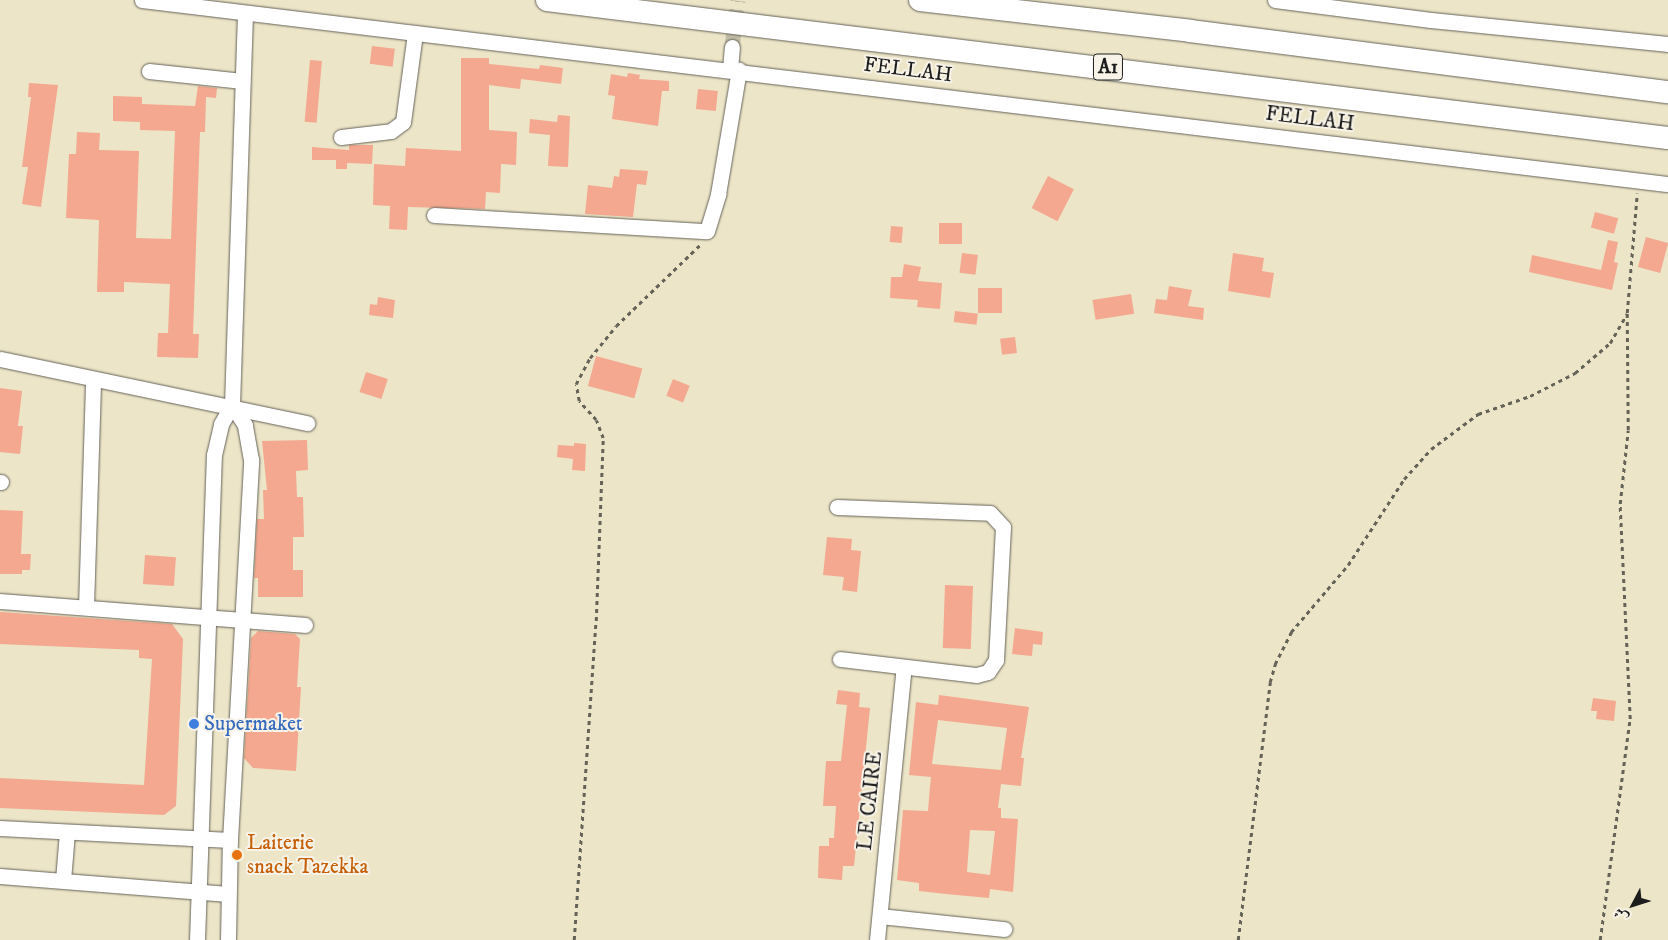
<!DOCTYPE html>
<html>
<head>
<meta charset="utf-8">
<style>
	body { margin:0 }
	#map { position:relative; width:1668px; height:940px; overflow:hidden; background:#ece5c8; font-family:"IM FELL DW Pica",Amiri,serif }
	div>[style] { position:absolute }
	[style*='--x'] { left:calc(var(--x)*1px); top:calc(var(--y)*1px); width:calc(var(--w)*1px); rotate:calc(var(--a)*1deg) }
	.building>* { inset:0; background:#f3a88f; transform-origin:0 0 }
	.minor-tunnel>* { height:15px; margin-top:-7.5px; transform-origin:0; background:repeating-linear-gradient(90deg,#c2bda6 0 15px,transparent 0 23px) }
	.path>* { height:2.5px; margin-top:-1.25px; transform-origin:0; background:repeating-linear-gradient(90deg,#656258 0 4px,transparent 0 8px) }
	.roads { filter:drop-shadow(0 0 1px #656258) drop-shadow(0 0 1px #656258) }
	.minor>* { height:15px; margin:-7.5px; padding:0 7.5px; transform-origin:7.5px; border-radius:7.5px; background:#fff }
	.highway>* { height:22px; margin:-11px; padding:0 11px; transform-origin:11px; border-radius:11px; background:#fff }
	.dots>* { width:14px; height:14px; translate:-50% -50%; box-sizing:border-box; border:2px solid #f7f3e8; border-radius:50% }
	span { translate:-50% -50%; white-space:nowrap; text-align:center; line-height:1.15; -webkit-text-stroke:4px #f7f3e8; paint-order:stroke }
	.shield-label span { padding:1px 4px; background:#f7f3e8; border:1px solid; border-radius:4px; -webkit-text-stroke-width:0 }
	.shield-label { font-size:20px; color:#1c1c1c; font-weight:700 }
	.street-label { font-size:21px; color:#1c1c1c }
	.shop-label { font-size:21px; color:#366cbe }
	.left { translate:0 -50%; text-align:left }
	.food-label { font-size:21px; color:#c56008 }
	.north { position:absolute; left:1608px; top:880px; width:50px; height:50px; -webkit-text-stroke:4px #f7f3e8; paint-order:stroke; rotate:230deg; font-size:14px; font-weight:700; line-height:20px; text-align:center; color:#1c1c1c }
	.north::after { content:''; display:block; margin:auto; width:18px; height:22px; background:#1c1c1c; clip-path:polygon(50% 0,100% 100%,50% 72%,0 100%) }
</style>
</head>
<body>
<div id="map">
	<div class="building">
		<i style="left:372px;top:46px;width:23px;height:18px;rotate:7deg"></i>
		<i style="clip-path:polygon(461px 58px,489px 58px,489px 64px,539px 69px,540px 65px,563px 68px,561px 84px,521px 79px,520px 89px,489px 85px,489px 130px,517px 132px,516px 165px,501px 164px,500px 193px,486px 192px,485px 209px,408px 207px,407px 230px,389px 229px,390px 206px,373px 205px,374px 164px,405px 166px,406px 148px,461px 151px)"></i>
		<i style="left:310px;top:60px;width:12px;height:62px;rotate:5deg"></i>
		<i style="clip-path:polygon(628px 73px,640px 75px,639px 79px,669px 81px,669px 91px,662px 91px,658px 126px,612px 119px,615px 96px,608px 95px,611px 74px,627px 77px)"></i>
		<i style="clip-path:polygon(29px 83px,58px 85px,41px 207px,22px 204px,28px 167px,22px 167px,31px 97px,28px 97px)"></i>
		<i style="clip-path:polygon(198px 86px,217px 88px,216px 98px,206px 97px,205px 132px,200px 132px,193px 334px,199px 334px,198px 358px,157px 357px,158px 333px,168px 333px,170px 284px,124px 282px,124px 292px,97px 292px,99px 220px,66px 218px,69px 154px,76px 154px,77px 132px,100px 133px,99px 150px,139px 151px,136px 238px,171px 239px,175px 131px,140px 130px,140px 122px,113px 121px,113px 96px,142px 97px,142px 104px,195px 106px)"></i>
		<i style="left:698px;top:89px;width:20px;height:20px;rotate:6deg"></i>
		<i style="clip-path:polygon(558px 115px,570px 116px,568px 167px,548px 166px,550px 135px,529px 133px,530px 119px,557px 122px)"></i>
		<i style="clip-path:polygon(349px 145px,373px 145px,372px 164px,347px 163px,347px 169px,336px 169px,336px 160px,312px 160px,312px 147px,349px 150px)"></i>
		<i style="clip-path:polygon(620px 169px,648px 171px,646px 185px,637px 184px,633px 217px,585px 214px,588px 185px,612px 188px,614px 176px,619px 177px)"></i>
		<i style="left:1048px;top:176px;width:29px;height:36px;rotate:27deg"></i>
		<i style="left:1595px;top:212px;width:24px;height:16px;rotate:15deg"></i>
		<i style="left:962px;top:223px;width:21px;height:23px;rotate:90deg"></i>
		<i style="left:891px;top:226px;width:12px;height:16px;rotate:5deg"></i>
		<i style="left:1646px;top:237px;width:23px;height:31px;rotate:15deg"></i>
		<i style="clip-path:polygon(1608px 240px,1618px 242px,1614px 262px,1618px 263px,1612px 290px,1529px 272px,1532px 255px,1601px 270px)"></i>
		<i style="left:962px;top:253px;width:16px;height:20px;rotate:7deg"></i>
		<i style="clip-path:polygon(1233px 253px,1264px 258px,1262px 271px,1274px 273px,1270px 298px,1228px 291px)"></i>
		<i style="clip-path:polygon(904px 264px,921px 267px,918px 281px,942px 283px,940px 309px,917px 307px,918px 300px,890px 298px,891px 277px,902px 277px)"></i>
		<i style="clip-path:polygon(1169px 286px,1192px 290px,1188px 306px,1204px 308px,1203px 320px,1154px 313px,1156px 299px,1167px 300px)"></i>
		<i style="left:978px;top:288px;width:24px;height:25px"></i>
		<i style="left:1131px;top:294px;width:20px;height:39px;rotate:81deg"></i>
		<i style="clip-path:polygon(378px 297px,395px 300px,393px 318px,369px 315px,370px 304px,377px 305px)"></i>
		<i style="left:955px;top:311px;width:23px;height:11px;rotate:7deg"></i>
		<i style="left:1015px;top:337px;width:16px;height:15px;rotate:83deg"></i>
		<i style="left:596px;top:356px;width:48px;height:31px;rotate:15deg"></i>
		<i style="left:366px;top:372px;width:23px;height:21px;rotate:18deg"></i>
		<i style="left:673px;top:379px;width:18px;height:18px;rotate:22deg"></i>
		<i style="clip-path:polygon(0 388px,22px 391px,18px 426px,23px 426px,20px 454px,0 452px)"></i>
		<i style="clip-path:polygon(307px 440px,308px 470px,296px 471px,297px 497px,303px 497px,304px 537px,293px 537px,293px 570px,303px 570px,303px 597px,258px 597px,258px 578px,254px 578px,257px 519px,264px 519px,263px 490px,267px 490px,262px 441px)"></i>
		<i style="clip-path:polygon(574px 443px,586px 444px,585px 471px,572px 470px,573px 459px,557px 457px,558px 445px,574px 446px)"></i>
		<i style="clip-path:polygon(0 510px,23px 511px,21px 554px,31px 554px,30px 570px,22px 570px,22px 574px,0 574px)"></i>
		<i style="clip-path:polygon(827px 537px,852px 539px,851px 550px,861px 551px,857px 592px,842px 590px,844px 577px,823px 575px)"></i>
		<i style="left:145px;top:555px;width:31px;height:29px;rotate:4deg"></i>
		<i style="left:945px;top:585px;width:28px;height:63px;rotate:2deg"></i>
		<i style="clip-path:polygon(0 612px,172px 624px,183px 639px,176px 806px,164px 815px,0 808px,0 778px,144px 785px,152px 659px,139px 658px,139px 650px,0 644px)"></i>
		<i style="clip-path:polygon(1015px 628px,1043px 632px,1042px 645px,1033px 644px,1032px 656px,1012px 654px)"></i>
		<i style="clip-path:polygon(258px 631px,295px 634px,300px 639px,297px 687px,301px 687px,296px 771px,253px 768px,244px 758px,251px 638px)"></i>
		<i style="clip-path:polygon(838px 690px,860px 693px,859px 707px,870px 708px,854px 866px,843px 866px,842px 880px,818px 878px,819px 846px,829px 846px,829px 838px,834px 838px,836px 806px,823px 806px,826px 761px,841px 761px,847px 705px,836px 704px)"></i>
		<i style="clip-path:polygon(evenodd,939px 695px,1029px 707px,1021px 758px,1024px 758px,1021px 786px,1001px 784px,998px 808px,1001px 808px,1001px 818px,1018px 819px,1013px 892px,990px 889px,989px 898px,946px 894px,919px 891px,919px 883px,897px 880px,903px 810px,928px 811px,930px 786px,931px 777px,909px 775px,916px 702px,938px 705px,939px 695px,938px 720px,1007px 728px,1001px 770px,932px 764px,938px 720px,939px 695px,970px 830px,995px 831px,990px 875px,967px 872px,970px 830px)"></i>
		<i style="clip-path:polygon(1593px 698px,1616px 701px,1614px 721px,1596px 719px,1597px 711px,1591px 711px)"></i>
	</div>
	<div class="minor-tunnel">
		<i style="--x:732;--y:47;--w:47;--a:-82.7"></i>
	</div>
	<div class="path">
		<i style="--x:574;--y:940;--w:320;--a:-86.1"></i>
		<i style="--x:596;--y:621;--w:183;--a:-87.8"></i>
		<i style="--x:603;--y:438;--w:19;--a:-111"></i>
		<i style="--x:596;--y:420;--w:25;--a:-132"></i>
		<i style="--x:579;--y:401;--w:17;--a:-100"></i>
		<i style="--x:576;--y:384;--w:30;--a:-62"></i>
		<i style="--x:590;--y:358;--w:41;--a:-50.9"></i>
		<i style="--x:616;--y:326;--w:117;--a:-44"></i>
		<i style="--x:1238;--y:940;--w:260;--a:-82.9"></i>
		<i style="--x:1270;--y:682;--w:19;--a:-74"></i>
		<i style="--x:1275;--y:664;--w:36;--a:-63"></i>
		<i style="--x:1291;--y:632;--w:88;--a:-49.6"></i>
		<i style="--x:1348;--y:565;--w:103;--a:-56.9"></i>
		<i style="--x:1404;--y:479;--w:40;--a:-48"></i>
		<i style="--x:1431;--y:449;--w:59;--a:-36.7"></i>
		<i style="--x:1478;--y:414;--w:55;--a:-19.1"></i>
		<i style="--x:1530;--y:396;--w:51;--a:-27.1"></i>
		<i style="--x:1575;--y:373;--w:46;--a:-40.6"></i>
		<i style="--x:1610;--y:343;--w:34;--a:-60"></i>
		<i style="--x:1600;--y:940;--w:223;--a:-82.3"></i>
		<i style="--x:1630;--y:719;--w:215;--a:-92.7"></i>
		<i style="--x:1620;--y:504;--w:74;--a:-83.8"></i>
		<i style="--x:1628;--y:430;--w:117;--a:-90.5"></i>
		<i style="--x:1627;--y:313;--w:120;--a:-85.2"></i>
	</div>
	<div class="roads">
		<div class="minor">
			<i style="--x:142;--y:0;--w:1537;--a:6.88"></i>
			<i style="--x:1275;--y:0;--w:157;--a:7.3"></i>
			<i style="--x:1431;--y:20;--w:238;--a:5.8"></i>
			<i style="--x:730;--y:69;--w:22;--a:-85"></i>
			<i style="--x:149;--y:71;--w:94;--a:6.1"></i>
			<i style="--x:341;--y:137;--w:50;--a:-6.8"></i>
			<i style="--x:391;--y:131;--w:15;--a:-37"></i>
			<i style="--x:403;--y:122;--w:90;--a:-82.3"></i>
			<i style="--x:434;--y:215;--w:273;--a:3.4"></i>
			<i style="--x:707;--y:231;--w:39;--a:-73"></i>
			<i style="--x:718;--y:194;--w:126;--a:-80.4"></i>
			<i style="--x:0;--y:359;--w:314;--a:11.8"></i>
			<i style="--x:0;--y:482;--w:1;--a:0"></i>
			<i style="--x:837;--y:507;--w:153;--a:2.2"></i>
			<i style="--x:990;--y:513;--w:19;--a:47"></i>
			<i style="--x:1003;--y:527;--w:133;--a:93"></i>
			<i style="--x:996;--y:660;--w:14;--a:124"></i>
			<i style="--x:988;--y:672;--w:12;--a:166"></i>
			<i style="--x:976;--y:675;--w:137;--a:-173.3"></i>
			<i style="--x:0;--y:601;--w:306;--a:4.5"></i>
			<i style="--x:86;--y:607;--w:228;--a:-88.2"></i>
			<i style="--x:0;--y:828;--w:230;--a:3"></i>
			<i style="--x:0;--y:876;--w:229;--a:4.5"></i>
			<i style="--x:63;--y:880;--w:48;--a:-85.2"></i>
			<i style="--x:880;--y:916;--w:125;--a:6"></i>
			<i style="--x:197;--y:940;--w:485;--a:-88"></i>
			<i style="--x:214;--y:455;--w:32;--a:-77"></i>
			<i style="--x:221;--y:424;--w:22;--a:-60"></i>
			<i style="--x:232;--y:405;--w:391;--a:-88.1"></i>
			<i style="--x:228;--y:940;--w:100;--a:-88.9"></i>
			<i style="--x:230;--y:840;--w:381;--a:-86.8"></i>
			<i style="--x:251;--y:460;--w:36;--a:-100"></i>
			<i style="--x:245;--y:425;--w:24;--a:-123"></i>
			<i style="--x:877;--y:940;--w:274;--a:-84.4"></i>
		</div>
		<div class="highway">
			<i style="--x:547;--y:0;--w:1129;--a:7.02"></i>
			<i style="--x:920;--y:0;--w:272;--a:6.5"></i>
			<i style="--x:1190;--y:31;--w:482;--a:7.3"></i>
		</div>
	</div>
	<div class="dots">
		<i style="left:194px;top:724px;background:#3f7fe0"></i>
		<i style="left:237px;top:855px;background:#e8710a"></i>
	</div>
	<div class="shield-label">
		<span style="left:1108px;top:67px">A1</span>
	</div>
	<div class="street-label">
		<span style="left:908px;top:70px;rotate:7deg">FELLAH</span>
		<span style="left:1310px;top:119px;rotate:7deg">FELLAH</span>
		<span style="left:870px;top:801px;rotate:-84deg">LE CAIRE</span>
	</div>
	<div class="shop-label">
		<span class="left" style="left:204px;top:724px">Supermaket</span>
	</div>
	<div class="food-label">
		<span class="left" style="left:247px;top:855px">Laiterie<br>snack Tazekka</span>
	</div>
	<div class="north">ش</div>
</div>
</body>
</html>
